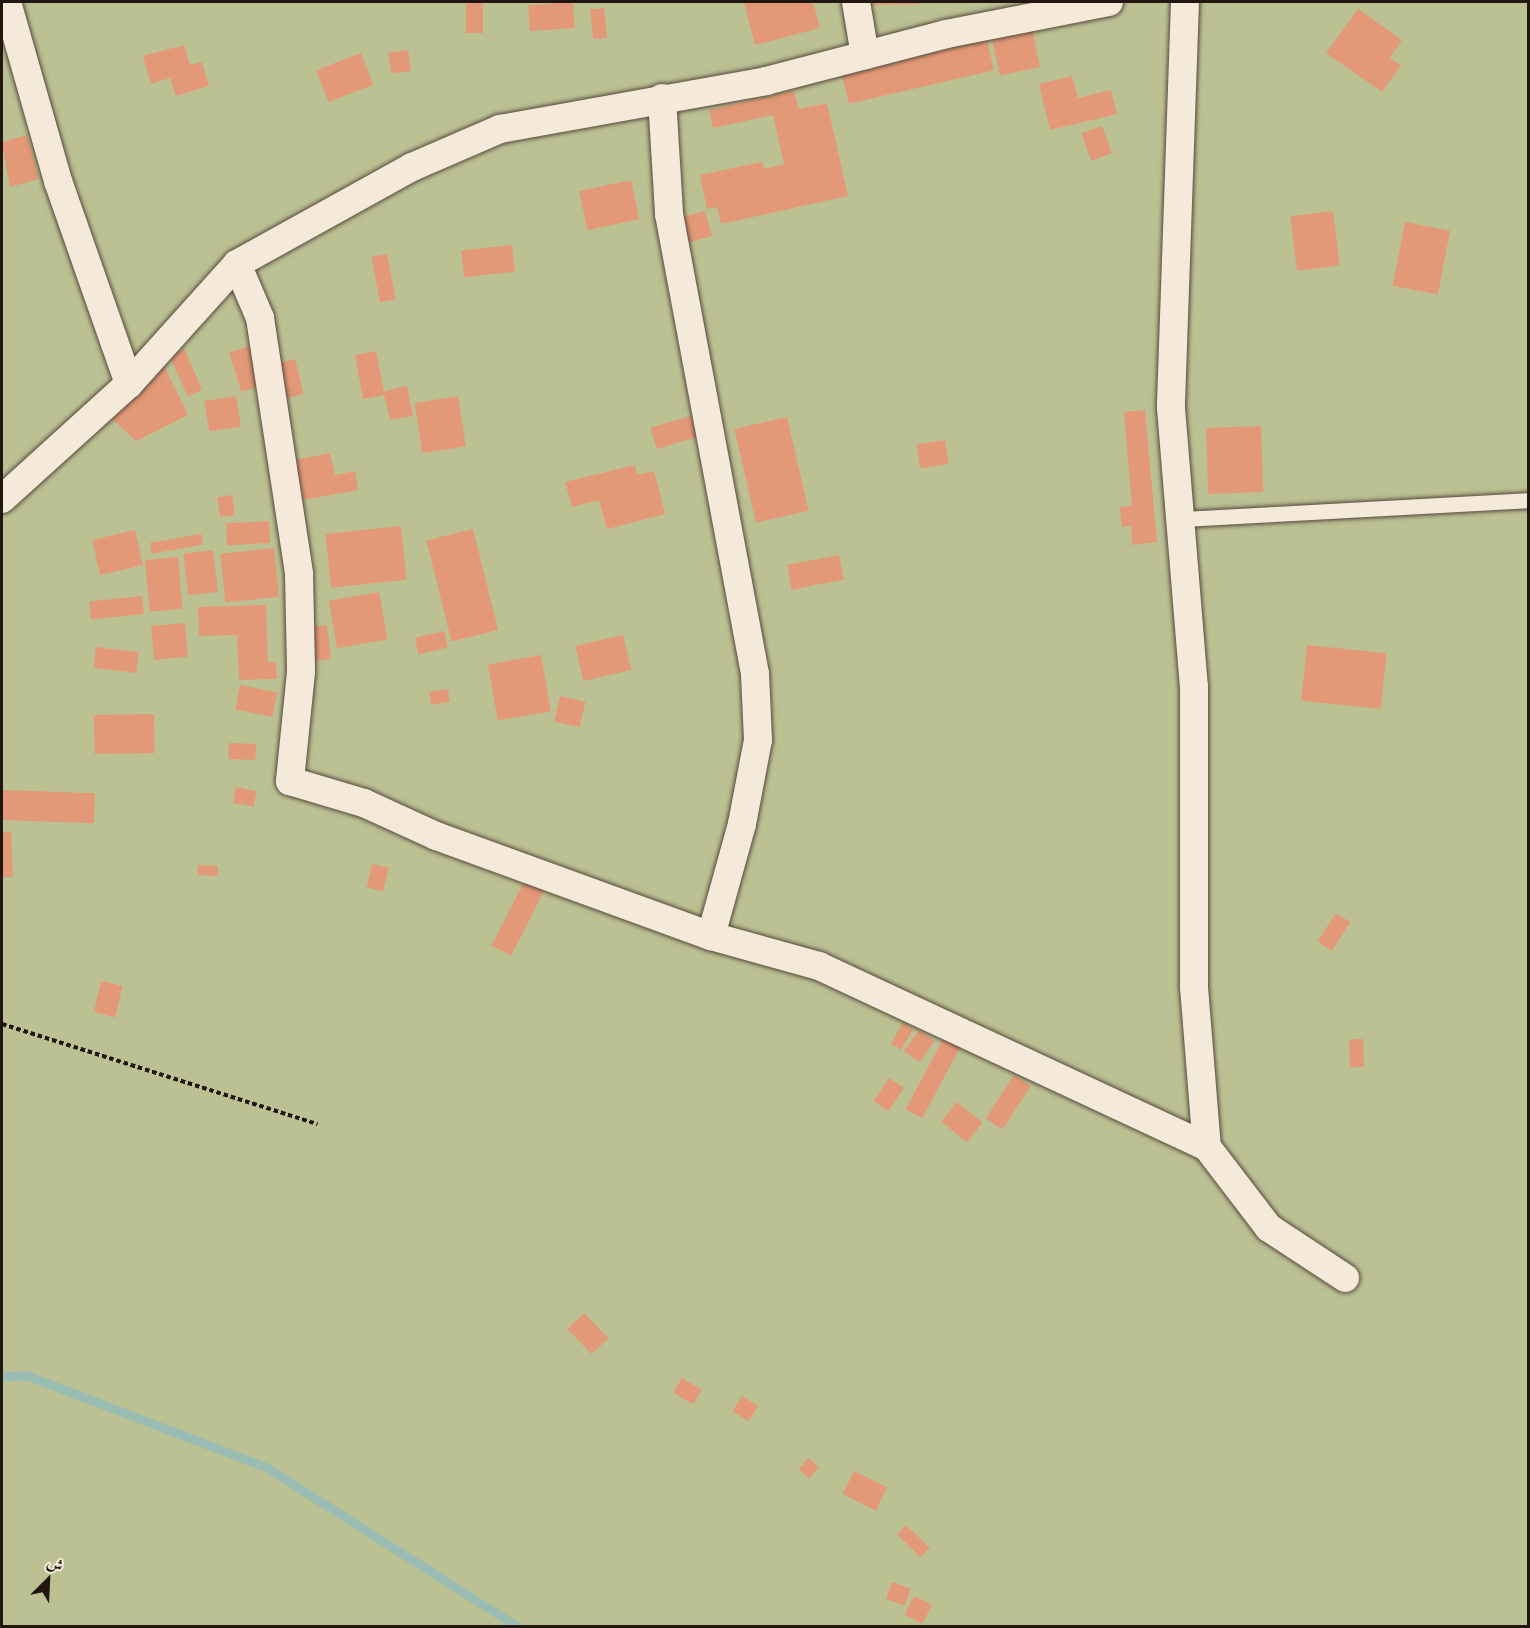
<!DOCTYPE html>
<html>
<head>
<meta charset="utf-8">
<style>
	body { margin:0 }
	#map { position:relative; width:1530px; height:1628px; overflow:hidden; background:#f0dfc5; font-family:"Libre Caslon Text",Amiri,serif }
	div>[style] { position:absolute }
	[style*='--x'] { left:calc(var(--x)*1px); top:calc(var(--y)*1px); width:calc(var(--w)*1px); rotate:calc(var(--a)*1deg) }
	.green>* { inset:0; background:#bcc193; transform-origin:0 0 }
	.stream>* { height:9px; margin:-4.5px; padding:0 4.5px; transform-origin:4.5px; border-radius:4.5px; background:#9abdb3 }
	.building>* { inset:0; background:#e39977; transform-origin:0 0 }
	.path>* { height:4px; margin-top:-2px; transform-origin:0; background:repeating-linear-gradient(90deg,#221710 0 4.5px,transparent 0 7.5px) }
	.roads { filter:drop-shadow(0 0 2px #56493d) drop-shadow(0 0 2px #56493d) }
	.lane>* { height:15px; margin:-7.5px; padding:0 7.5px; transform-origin:7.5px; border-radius:7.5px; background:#f5ead9 }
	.street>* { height:28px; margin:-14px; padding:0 14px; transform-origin:14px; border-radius:14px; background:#f5ead9 }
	span { translate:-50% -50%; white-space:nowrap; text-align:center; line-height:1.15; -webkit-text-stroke:6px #f5ead9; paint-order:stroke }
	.frame { position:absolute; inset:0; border:3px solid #221710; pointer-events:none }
	.north { position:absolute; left:18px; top:1550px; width:60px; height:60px; -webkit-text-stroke:4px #f5ead9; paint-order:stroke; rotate:24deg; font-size:16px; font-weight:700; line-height:24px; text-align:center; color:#221710 }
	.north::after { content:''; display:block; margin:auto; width:21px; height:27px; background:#221710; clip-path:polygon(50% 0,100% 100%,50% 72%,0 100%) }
</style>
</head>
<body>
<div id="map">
	<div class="green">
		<i style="left:2px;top:2px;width:1526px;height:1624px"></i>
	</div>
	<div class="stream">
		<i style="--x:2;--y:1376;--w:24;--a:-2"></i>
		<i style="--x:26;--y:1375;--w:257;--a:21"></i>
		<i style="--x:266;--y:1467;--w:297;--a:32.4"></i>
	</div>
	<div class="building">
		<i style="left:466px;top:2px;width:17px;height:31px"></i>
		<i style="left:573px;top:2px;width:26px;height:45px;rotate:86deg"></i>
		<i style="clip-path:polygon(744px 2px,813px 2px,820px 28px,755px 45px)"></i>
		<i style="clip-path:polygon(867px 2px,922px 2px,922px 4px,868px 5px)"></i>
		<i style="left:604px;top:8px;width:30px;height:14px;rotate:84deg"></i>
		<i style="clip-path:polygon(1358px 9px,1402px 40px,1390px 58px,1401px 65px,1382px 92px,1326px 53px)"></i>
		<i style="left:1032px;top:29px;width:39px;height:41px;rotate:78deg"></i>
		<i style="left:987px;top:40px;width:31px;height:149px;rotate:77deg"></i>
		<i style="clip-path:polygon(184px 45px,190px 65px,202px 62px,209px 86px,176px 96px,170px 78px,151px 84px,143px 56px)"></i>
		<i style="left:408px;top:50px;width:21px;height:20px;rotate:82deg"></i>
		<i style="left:361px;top:53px;width:34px;height:48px;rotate:69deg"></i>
		<i style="clip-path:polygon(1072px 76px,1078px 98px,1111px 90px,1117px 114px,1050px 130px,1039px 84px)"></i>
		<i style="clip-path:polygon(794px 91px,799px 109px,827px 103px,848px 196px,721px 224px,717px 207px,707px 209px,700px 175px,762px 162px,764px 169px,784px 164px,773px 115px,713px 128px,709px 110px)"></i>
		<i style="left:1102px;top:126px;width:29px;height:22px;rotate:70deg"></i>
		<i style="clip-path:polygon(27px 135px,39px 179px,10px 187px,2px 142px)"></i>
		<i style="left:631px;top:180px;width:40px;height:53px;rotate:78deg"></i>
		<i style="left:705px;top:211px;width:26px;height:24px;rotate:74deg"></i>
		<i style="left:1333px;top:211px;width:55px;height:43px;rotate:83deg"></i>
		<i style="left:1405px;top:222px;width:46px;height:65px;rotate:11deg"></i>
		<i style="left:512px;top:245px;width:27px;height:51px;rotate:84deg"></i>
		<i style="left:387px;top:254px;width:46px;height:16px;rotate:79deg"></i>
		<i style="left:254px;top:345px;width:41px;height:26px;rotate:73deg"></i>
		<i style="left:184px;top:349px;width:45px;height:16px;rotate:66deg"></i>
		<i style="clip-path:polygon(376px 351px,384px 391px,407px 386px,413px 416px,390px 420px,384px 395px,363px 399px,355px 355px)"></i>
		<i style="left:295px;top:359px;width:36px;height:24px;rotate:76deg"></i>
		<i style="clip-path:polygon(161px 360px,188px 415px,136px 441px,108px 415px)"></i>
		<i style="left:236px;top:396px;width:31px;height:32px;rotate:81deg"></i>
		<i style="left:458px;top:396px;width:51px;height:44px;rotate:81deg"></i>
		<i style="clip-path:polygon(1145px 410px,1157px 542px,1132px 545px,1131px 525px,1122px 527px,1120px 507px,1132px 506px,1124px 412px)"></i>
		<i style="left:691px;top:416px;width:22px;height:42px;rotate:74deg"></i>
		<i style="left:787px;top:417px;width:96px;height:54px;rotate:77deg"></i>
		<i style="left:1261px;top:426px;width:66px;height:55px;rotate:88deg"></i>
		<i style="left:945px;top:440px;width:24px;height:29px;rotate:81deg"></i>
		<i style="clip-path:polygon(330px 453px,335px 475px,355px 471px,358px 490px,303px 500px,295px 460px)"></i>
		<i style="clip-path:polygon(635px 465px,637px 475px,654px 471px,665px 514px,607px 529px,599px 500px,572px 507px,565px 482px)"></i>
		<i style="left:232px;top:495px;width:20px;height:15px;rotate:81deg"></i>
		<i style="left:269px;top:521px;width:22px;height:43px;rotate:87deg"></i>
		<i style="left:401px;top:526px;width:54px;height:76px;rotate:84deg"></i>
		<i style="left:473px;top:529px;width:104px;height:48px;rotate:76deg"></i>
		<i style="left:135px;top:530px;width:36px;height:44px;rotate:77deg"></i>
		<i style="left:201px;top:534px;width:11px;height:52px;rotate:80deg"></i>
		<i style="left:274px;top:548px;width:49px;height:54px;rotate:84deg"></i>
		<i style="left:213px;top:550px;width:42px;height:30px;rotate:83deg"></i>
		<i style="left:839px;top:555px;width:25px;height:53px;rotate:79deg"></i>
		<i style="left:178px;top:557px;width:52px;height:33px;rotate:85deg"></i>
		<i style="left:379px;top:592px;width:48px;height:51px;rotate:80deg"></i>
		<i style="left:142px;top:596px;width:18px;height:53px;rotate:84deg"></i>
		<i style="clip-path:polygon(266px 605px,268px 662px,276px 662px,277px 679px,239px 680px,237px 635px,199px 636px,198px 607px)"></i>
		<i style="left:185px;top:623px;width:34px;height:34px;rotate:85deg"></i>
		<i style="left:327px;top:625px;width:34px;height:18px;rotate:83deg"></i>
		<i style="left:444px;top:631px;width:17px;height:30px;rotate:77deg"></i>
		<i style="left:623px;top:635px;width:36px;height:49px;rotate:77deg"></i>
		<i style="left:1307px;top:645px;width:80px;height:56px;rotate:6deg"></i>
		<i style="left:96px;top:647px;width:43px;height:21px;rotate:7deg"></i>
		<i style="left:541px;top:655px;width:57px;height:54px;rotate:80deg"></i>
		<i style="left:240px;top:685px;width:38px;height:25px;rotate:11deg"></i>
		<i style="left:448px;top:689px;width:13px;height:19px;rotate:81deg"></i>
		<i style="left:560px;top:696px;width:26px;height:26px;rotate:13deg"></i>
		<i style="left:154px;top:714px;width:39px;height:60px;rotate:89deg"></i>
		<i style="left:229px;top:743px;width:27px;height:16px;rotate:2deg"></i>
		<i style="left:236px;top:787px;width:21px;height:16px;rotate:11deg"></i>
		<i style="left:2px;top:790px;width:93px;height:30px;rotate:2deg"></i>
		<i style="clip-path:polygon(2px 832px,11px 832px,13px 877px,2px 877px)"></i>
		<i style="left:372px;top:864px;width:17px;height:24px;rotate:13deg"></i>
		<i style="left:198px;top:865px;width:20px;height:10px;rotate:3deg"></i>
		<i style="left:527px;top:876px;width:22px;height:78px;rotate:27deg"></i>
		<i style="left:1336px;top:913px;width:17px;height:34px;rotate:33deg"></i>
		<i style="left:101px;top:981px;width:22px;height:32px;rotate:13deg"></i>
		<i style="left:903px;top:1023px;width:12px;height:24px;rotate:31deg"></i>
		<i style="left:919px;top:1030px;width:19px;height:26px;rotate:35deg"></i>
		<i style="left:944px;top:1037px;width:19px;height:82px;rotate:28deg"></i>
		<i style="left:1363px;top:1039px;width:28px;height:14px;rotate:88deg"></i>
		<i style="left:1014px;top:1075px;width:20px;height:52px;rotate:33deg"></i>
		<i style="left:889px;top:1078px;width:18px;height:28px;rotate:34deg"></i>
		<i style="left:957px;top:1102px;width:33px;height:25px;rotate:39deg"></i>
		<i style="left:584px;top:1313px;width:35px;height:23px;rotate:46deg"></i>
		<i style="left:682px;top:1378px;width:23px;height:17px;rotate:31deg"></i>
		<i style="left:742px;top:1396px;width:19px;height:18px;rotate:32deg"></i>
		<i style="left:808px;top:1458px;width:14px;height:15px;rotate:39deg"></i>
		<i style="left:854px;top:1471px;width:37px;height:26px;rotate:26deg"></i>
		<i style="left:906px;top:1525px;width:33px;height:13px;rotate:44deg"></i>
		<i style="left:892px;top:1582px;width:20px;height:18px;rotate:20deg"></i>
		<i style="left:914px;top:1596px;width:20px;height:21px;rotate:27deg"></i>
	</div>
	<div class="path">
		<i style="--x:2;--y:1024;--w:331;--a:17.6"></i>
	</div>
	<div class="roads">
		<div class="lane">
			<i style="--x:1181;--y:519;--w:348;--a:-3.1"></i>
		</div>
		<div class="street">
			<i style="--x:7;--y:2;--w:186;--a:74.1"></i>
			<i style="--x:58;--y:181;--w:215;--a:70.7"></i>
			<i style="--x:856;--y:2;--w:54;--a:80.4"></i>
			<i style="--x:1185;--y:2;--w:406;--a:92"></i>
			<i style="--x:1171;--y:408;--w:280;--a:85.3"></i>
			<i style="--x:1194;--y:687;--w:300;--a:90"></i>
			<i style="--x:1194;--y:987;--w:161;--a:85.4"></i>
			<i style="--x:1207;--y:1147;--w:102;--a:52.6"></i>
			<i style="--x:1269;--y:1228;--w:91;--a:33.3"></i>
			<i style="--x:662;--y:98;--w:116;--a:86.5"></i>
			<i style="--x:669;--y:214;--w:468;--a:79.4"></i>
			<i style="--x:755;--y:674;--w:66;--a:87.4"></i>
			<i style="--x:758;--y:740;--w:86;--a:100.8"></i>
			<i style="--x:742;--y:824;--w:116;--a:105.5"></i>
			<i style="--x:237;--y:264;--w:59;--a:66.9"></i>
			<i style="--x:260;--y:318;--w:259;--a:81.3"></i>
			<i style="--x:299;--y:574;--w:98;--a:88.8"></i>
			<i style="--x:301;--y:672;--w:110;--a:95.8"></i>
			<i style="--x:290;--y:781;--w:77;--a:16.6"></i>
			<i style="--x:364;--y:803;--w:79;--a:24.6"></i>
			<i style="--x:436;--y:836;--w:293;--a:20"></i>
			<i style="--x:711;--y:936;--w:112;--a:15.5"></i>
			<i style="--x:819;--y:966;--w:428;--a:25"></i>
			<i style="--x:2;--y:499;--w:171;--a:-42.2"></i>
			<i style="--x:129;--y:384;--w:161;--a:-48"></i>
			<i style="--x:237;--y:264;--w:200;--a:-29"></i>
			<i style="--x:412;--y:167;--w:96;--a:-23.4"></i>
			<i style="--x:500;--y:129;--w:270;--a:-10.2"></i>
			<i style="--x:766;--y:81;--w:186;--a:-14.6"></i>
			<i style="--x:946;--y:34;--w:166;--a:-11.1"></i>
		</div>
	</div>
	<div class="frame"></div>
	<div class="north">ش</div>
</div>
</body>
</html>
